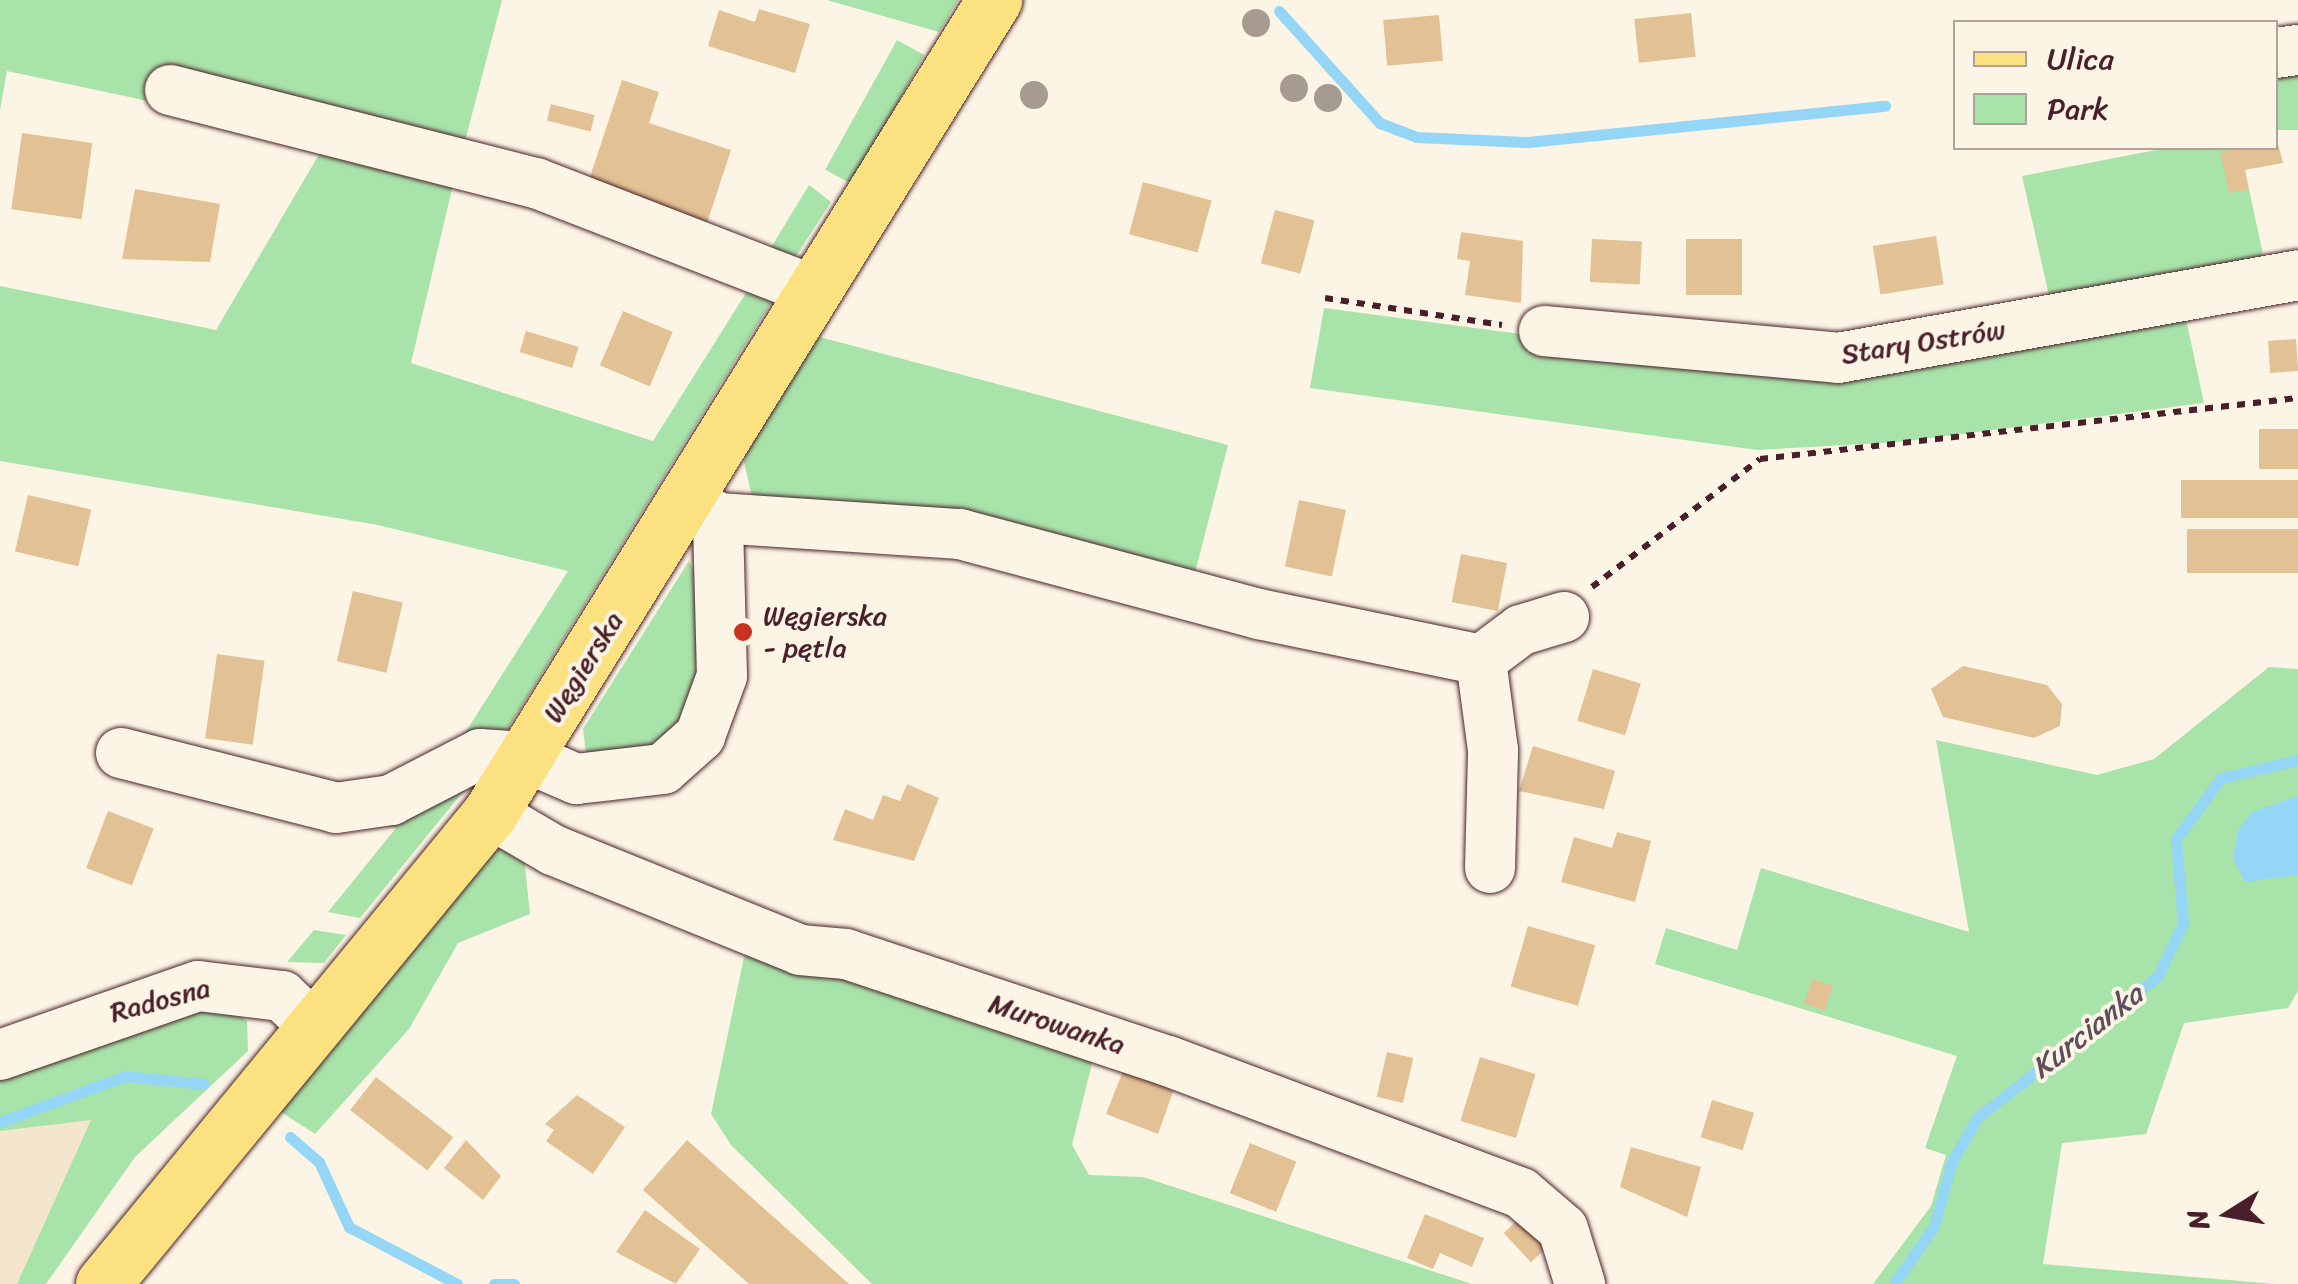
<!DOCTYPE html>
<html>
<head>
<meta charset="utf-8">
<style>
	body { margin:0 }
	#map { position:relative; width:2298px; height:1284px; overflow:hidden; background:#fcf5e5; font-family:Sriracha,sans-serif }
	div>[style] { position:absolute }
	[style*='--x'] { left:calc(var(--x)*1px); top:calc(var(--y)*1px); width:calc(var(--w)*1px); rotate:calc(var(--a)*1deg) }
	.built>* { inset:0; background:#f4e6cd }
	.green>* { inset:0; background:#a8e3a9; transform-origin:0 0 }
	.water>* { inset:0; background:#95d6f6 }
	.stream>* { height:11px; margin:-5.5px; padding:0 5.5px; transform-origin:5.5px; border-radius:5.5px; background:#95d6f6 }
	.building>* { inset:0; background:#e2c295; transform-origin:0 0 }
	.path>* { height:6px; margin-top:-3px; transform-origin:0; background:repeating-linear-gradient(90deg,#4a1f2b 0 8px,transparent 0 16px) }
	.roads { filter:drop-shadow(0 0 2px #4a1f2b) drop-shadow(0 0 2px #4a1f2b) }
	.minor>* { height:50px; margin:-25px; padding:0 25px; transform-origin:25px; border-radius:25px; background:#fcf5e5 }
	.major>* { height:55px; margin:-27.5px; padding:0 27.5px; transform-origin:27.5px; border-radius:27.5px; background:#fbe180 }
	.trees>* { width:28px; height:28px; margin:-14px; border-radius:50%; background:#a79a90 }
	.dots>* { width:28px; height:28px; translate:-50% -50%; box-sizing:border-box; border:5px solid #fcf5e5; border-radius:50% }
	span { translate:-50% -50%; white-space:nowrap; text-align:center; line-height:1.15; -webkit-text-stroke:8px #fcf5e5; paint-order:stroke }
	.street-label { font-size:28px; color:#4a1f2b }
	.poi-label { font-size:28px; color:#4a1f2b }
	.left { translate:0 -50%; text-align:left }
	.water-label { font-size:30px; color:#5d4d5e; font-style:italic }
	.legend { position:absolute; left:1953px; top:20px; width:325px; height:130px; box-sizing:border-box; background:#fcf5e5; border:2px solid #b59f9b; margin:0; padding:12px 18px; list-style:none; font-size:30px; color:#4a1f2b }
	.legend li { display:flex; align-items:center; gap:20px; height:50px }
	.legend b { width:50px; border:2px solid #b59f9b }
	.north { position:absolute; left:2178px; top:1164px; width:100px; height:100px; -webkit-text-stroke:8px #fcf5e5; paint-order:stroke; rotate:259deg; font-size:28px; font-weight:700; line-height:40px; text-align:center; color:#4a1f2b }
	.north::after { content:''; display:block; margin:auto; width:35px; height:45px; background:#4a1f2b; clip-path:polygon(50% 0,100% 100%,50% 72%,0 100%) }
</style>
</head>
<body>
<div id="map">
	<div class="built">
		<i style="clip-path:polygon(92px 1119px,17px 1284px,0 1284px,0 1131px)"></i>
	</div>
	<div class="green">
		<i style="clip-path:polygon(0 0,502px 0,464px 145px,162px 104px,7px 71px,0 110px)"></i>
		<i style="clip-path:polygon(827px 0,958px 0,939px 32px)"></i>
		<i style="left:897px;top:40px;width:31px;height:148px;rotate:29deg"></i>
		<i style="left:2298px;top:58px;width:72px;height:22px;rotate:90deg"></i>
		<i style="clip-path:polygon(328px 139px,456px 172px,411px 363px,653px 441px,756px 277px,777px 293px,502px 738px,449px 758px,568px 571px,378px 525px,0 461px,0 286px,216px 330px)"></i>
		<i style="clip-path:polygon(2166px 148px,2240px 148px,2266px 268px,2052px 309px,2022px 176px)"></i>
		<i style="clip-path:polygon(809px 185px,831px 202px,787px 270px,761px 264px)"></i>
		<i style="clip-path:polygon(2183px 305px,2204px 403px,1899px 442px,1757px 450px,1310px 388px,1324px 308px,1739px 363px)"></i>
		<i style="clip-path:polygon(816px 336px,1228px 445px,1191px 588px,753px 501px,744px 462px,754px 433px)"></i>
		<i style="clip-path:polygon(689px 561px,697px 577px,696px 674px,680px 728px,660px 750px,586px 753px,583px 729px)"></i>
		<i style="clip-path:polygon(2269px 667px,2298px 669px,2298px 991px,2288px 1008px,2184px 1023px,2146px 1134px,2062px 1143px,2043px 1264px,2275px 1284px,1873px 1284px,1931px 1206px,1946px 1155px,1925px 1148px,1957px 1056px,1655px 964px,1666px 928px,1737px 950px,1761px 868px,1969px 932px,1936px 740px,2097px 775px,2154px 759px)"></i>
		<i style="clip-path:polygon(475px 777px,360px 918px,328px 912px,396px 828px,344px 819px)"></i>
		<i style="clip-path:polygon(491px 847px,524px 856px,530px 914px,458px 943px,409px 1029px,315px 1134px,278px 1110px)"></i>
		<i style="clip-path:polygon(314px 930px,346px 935px,324px 963px,287px 962px)"></i>
		<i style="clip-path:polygon(747px 943px,1094px 1055px,1072px 1145px,1089px 1175px,1143px 1177px,1472px 1284px,872px 1284px,731px 1145px,711px 1114px)"></i>
		<i style="clip-path:polygon(222px 1004px,247px 1021px,248px 1051px,135px 1157px,46px 1284px,17px 1284px,91px 1120px,0 1131px,0 1068px)"></i>
	</div>
	<div class="water">
		<i style="clip-path:polygon(2298px 796px,2298px 875px,2245px 882px,2233px 859px,2238px 830px,2252px 812px)"></i>
	</div>
	<div class="stream">
		<i style="--x:1279;--y:11;--w:151;--a:48"></i>
		<i style="--x:1380;--y:123;--w:39;--a:21"></i>
		<i style="--x:1416;--y:137;--w:112;--a:2.6"></i>
		<i style="--x:1528;--y:142;--w:359;--a:-5.8"></i>
		<i style="--x:0;--y:1122;--w:133;--a:-20.2"></i>
		<i style="--x:125;--y:1076;--w:79;--a:5.8"></i>
		<i style="--x:290;--y:1137;--w:38;--a:41"></i>
		<i style="--x:319;--y:1162;--w:72;--a:65.2"></i>
		<i style="--x:349;--y:1227;--w:122;--a:27.8"></i>
		<i style="--x:494;--y:1284;--w:20;--a:0"></i>
		<i style="--x:1894;--y:1284;--w:70;--a:-55.4"></i>
		<i style="--x:1934;--y:1226;--w:67;--a:-74.5"></i>
		<i style="--x:1952;--y:1161;--w:50;--a:-59.8"></i>
		<i style="--x:1977;--y:1118;--w:230;--a:-38.1"></i>
		<i style="--x:2158;--y:976;--w:59;--a:-64.7"></i>
		<i style="--x:2183;--y:923;--w:84;--a:-94.8"></i>
		<i style="--x:2176;--y:839;--w:76;--a:-53.6"></i>
		<i style="--x:2221;--y:778;--w:79;--a:-13.2"></i>
	</div>
	<div class="building">
		<i style="clip-path:polygon(759px 9px,810px 24px,795px 73px,708px 46px,719px 10px,755px 22px)"></i>
		<i style="left:1691px;top:13px;width:44px;height:57px;rotate:84deg"></i>
		<i style="left:1439px;top:15px;width:46px;height:56px;rotate:85deg"></i>
		<i style="clip-path:polygon(622px 80px,659px 92px,649px 123px,731px 150px,707px 223px,588px 183px)"></i>
		<i style="left:551px;top:104px;width:45px;height:17px;rotate:14deg"></i>
		<i style="left:22px;top:133px;width:71px;height:77px;rotate:8deg"></i>
		<i style="clip-path:polygon(2276px 136px,2283px 163px,2245px 170px,2249px 190px,2229px 193px,2220px 151px,2276px 148px)"></i>
		<i style="left:1143px;top:182px;width:71px;height:54px;rotate:15deg"></i>
		<i style="clip-path:polygon(135px 189px,220px 204px,210px 262px,122px 259px)"></i>
		<i style="left:1275px;top:210px;width:41px;height:55px;rotate:15deg"></i>
		<i style="clip-path:polygon(1461px 232px,1523px 241px,1521px 303px,1465px 295px,1470px 261px,1457px 259px)"></i>
		<i style="left:1936px;top:236px;width:49px;height:64px;rotate:81deg"></i>
		<i style="left:1592px;top:239px;width:50px;height:43px;rotate:3deg"></i>
		<i style="left:1686px;top:239px;width:56px;height:56px"></i>
		<i style="left:623px;top:311px;width:54px;height:59px;rotate:23deg"></i>
		<i style="left:526px;top:331px;width:55px;height:22px;rotate:17deg"></i>
		<i style="left:2296px;top:339px;width:32px;height:28px;rotate:86deg"></i>
		<i style="left:2298px;top:429px;width:40px;height:39px;rotate:90deg"></i>
		<i style="left:2298px;top:480px;width:38px;height:117px;rotate:90deg"></i>
		<i style="left:28px;top:495px;width:65px;height:58px;rotate:13deg"></i>
		<i style="left:1299px;top:500px;width:48px;height:68px;rotate:12deg"></i>
		<i style="left:2298px;top:529px;width:44px;height:111px;rotate:90deg"></i>
		<i style="left:1461px;top:554px;width:47px;height:49px;rotate:11deg"></i>
		<i style="left:353px;top:591px;width:51px;height:72px;rotate:13deg"></i>
		<i style="left:217px;top:654px;width:48px;height:85px;rotate:8deg"></i>
		<i style="clip-path:polygon(1963px 666px,2047px 685px,2062px 704px,2060px 726px,2034px 738px,1943px 717px,1931px 689px)"></i>
		<i style="left:1593px;top:669px;width:50px;height:54px;rotate:17deg"></i>
		<i style="clip-path:polygon(1533px 746px,1615px 771px,1604px 809px,1519px 791px)"></i>
		<i style="clip-path:polygon(907px 784px,939px 798px,914px 861px,833px 840px,845px 809px,873px 820px,883px 795px,900px 801px)"></i>
		<i style="left:108px;top:811px;width:49px;height:61px;rotate:21deg"></i>
		<i style="clip-path:polygon(1617px 832px,1651px 841px,1635px 902px,1561px 882px,1574px 837px,1612px 848px)"></i>
		<i style="left:1528px;top:926px;width:70px;height:63px;rotate:16deg"></i>
		<i style="left:1812px;top:979px;width:22px;height:26px;rotate:18deg"></i>
		<i style="left:1387px;top:1052px;width:27px;height:46px;rotate:13deg"></i>
		<i style="left:1480px;top:1057px;width:58px;height:67px;rotate:17deg"></i>
		<i style="clip-path:polygon(1146px 1070px,1173px 1092px,1158px 1134px,1106px 1114px,1123px 1071px,1142px 1079px)"></i>
		<i style="left:376px;top:1077px;width:98px;height:42px;rotate:38deg"></i>
		<i style="clip-path:polygon(577px 1095px,625px 1127px,593px 1174px,546px 1141px,554px 1130px,545px 1124px)"></i>
		<i style="left:1712px;top:1100px;width:44px;height:39px;rotate:17deg"></i>
		<i style="clip-path:polygon(466px 1140px,501px 1176px,483px 1200px,444px 1168px)"></i>
		<i style="clip-path:polygon(687px 1140px,849px 1284px,749px 1284px,643px 1190px)"></i>
		<i style="left:1250px;top:1143px;width:50px;height:54px;rotate:22deg"></i>
		<i style="clip-path:polygon(1631px 1147px,1701px 1167px,1687px 1217px,1620px 1187px)"></i>
		<i style="clip-path:polygon(645px 1210px,700px 1249px,676px 1284px,616px 1252px)"></i>
		<i style="clip-path:polygon(1425px 1214px,1484px 1238px,1472px 1267px,1440px 1253px,1433px 1269px,1407px 1258px)"></i>
		<i style="left:1522px;top:1216px;width:40px;height:25px;rotate:47deg"></i>
	</div>
	<div class="path">
		<i style="--x:1325;--y:298;--w:179;--a:8.7"></i>
		<i style="--x:1592;--y:587;--w:211;--a:-37.3"></i>
		<i style="--x:1760;--y:459;--w:541;--a:-6.47"></i>
	</div>
	<div class="roads">
		<div class="minor">
			<i style="--x:2276;--y:53;--w:22;--a:-8"></i>
			<i style="--x:170;--y:90;--w:378;--a:14.3"></i>
			<i style="--x:536;--y:183;--w:299;--a:21.2"></i>
			<i style="--x:1544;--y:331;--w:295;--a:5.2"></i>
			<i style="--x:1838;--y:358;--w:467;--a:-10.2"></i>
			<i style="--x:693;--y:502;--w:30;--a:33"></i>
			<i style="--x:718;--y:518;--w:243;--a:3.8"></i>
			<i style="--x:960;--y:534;--w:310;--a:15"></i>
			<i style="--x:1259;--y:614;--w:227;--a:11.7"></i>
			<i style="--x:121;--y:753;--w:222;--a:14.3"></i>
			<i style="--x:336;--y:808;--w:56;--a:-8.3"></i>
			<i style="--x:391;--y:800;--w:100;--a:-27.3"></i>
			<i style="--x:480;--y:754;--w:45;--a:3.8"></i>
			<i style="--x:525;--y:757;--w:56;--a:23.3"></i>
			<i style="--x:576;--y:779;--w:88;--a:-6.6"></i>
			<i style="--x:663;--y:769;--w:50;--a:-41.7"></i>
			<i style="--x:700;--y:736;--w:64;--a:-69.9"></i>
			<i style="--x:722;--y:676;--w:158;--a:-91.5"></i>
			<i style="--x:490;--y:813;--w:73;--a:30.4"></i>
			<i style="--x:553;--y:850;--w:266;--a:22"></i>
			<i style="--x:800;--y:950;--w:46;--a:5"></i>
			<i style="--x:846;--y:954;--w:339;--a:18.4"></i>
			<i style="--x:1168;--y:1061;--w:377;--a:20.5"></i>
			<i style="--x:1521;--y:1193;--w:55;--a:40.6"></i>
			<i style="--x:1563;--y:1229;--w:58;--a:72.8"></i>
			<i style="--x:1490;--y:868;--w:118;--a:-88.5"></i>
			<i style="--x:1493;--y:750;--w:91;--a:-97.6"></i>
			<i style="--x:1481;--y:660;--w:50;--a:-36.9"></i>
			<i style="--x:1521;--y:630;--w:45;--a:-16.8"></i>
			<i style="--x:0;--y:1055;--w:210;--a:-19.2"></i>
			<i style="--x:198;--y:986;--w:85;--a:6.8"></i>
			<i style="--x:282;--y:996;--w:42;--a:43.1"></i>
		</div>
		<div class="major">
			<i style="--x:103;--y:1284;--w:610;--a:-50.59"></i>
			<i style="--x:490;--y:813;--w:957;--a:-58.2"></i>
		</div>
	</div>
	<div class="trees">
		<i style="left:1256px;top:23px"></i>
		<i style="left:1294px;top:88px"></i>
		<i style="left:1034px;top:95px"></i>
		<i style="left:1328px;top:98px"></i>
	</div>
	<div class="dots">
		<i style="left:743px;top:632px;background:#c8321e"></i>
	</div>
	<div class="street-label">
		<span style="left:1923px;top:342px;rotate:-9deg">Stary Ostrów</span>
		<span style="left:583px;top:667px;rotate:-58deg">Węgierska</span>
		<span style="left:160px;top:1000px;rotate:-15deg">Radosna</span>
		<span style="left:1057px;top:1024px;rotate:18deg">Murowanka</span>
	</div>
	<div class="poi-label">
		<span class="left" style="left:763px;top:632px">Węgierska<br>- pętla</span>
	</div>
	<div class="water-label">
		<span style="left:2087px;top:1031px;rotate:-38deg">Kurcianka</span>
	</div>
	<ul class="legend">
	<li><b style="height:12px;background:#fbe180"></b>Ulica</li>
	<li><b style="height:28px;background:#a8e3a9"></b>Park</li>
	</ul>
	<div class="north">N</div>
</div>
</body>
</html>
